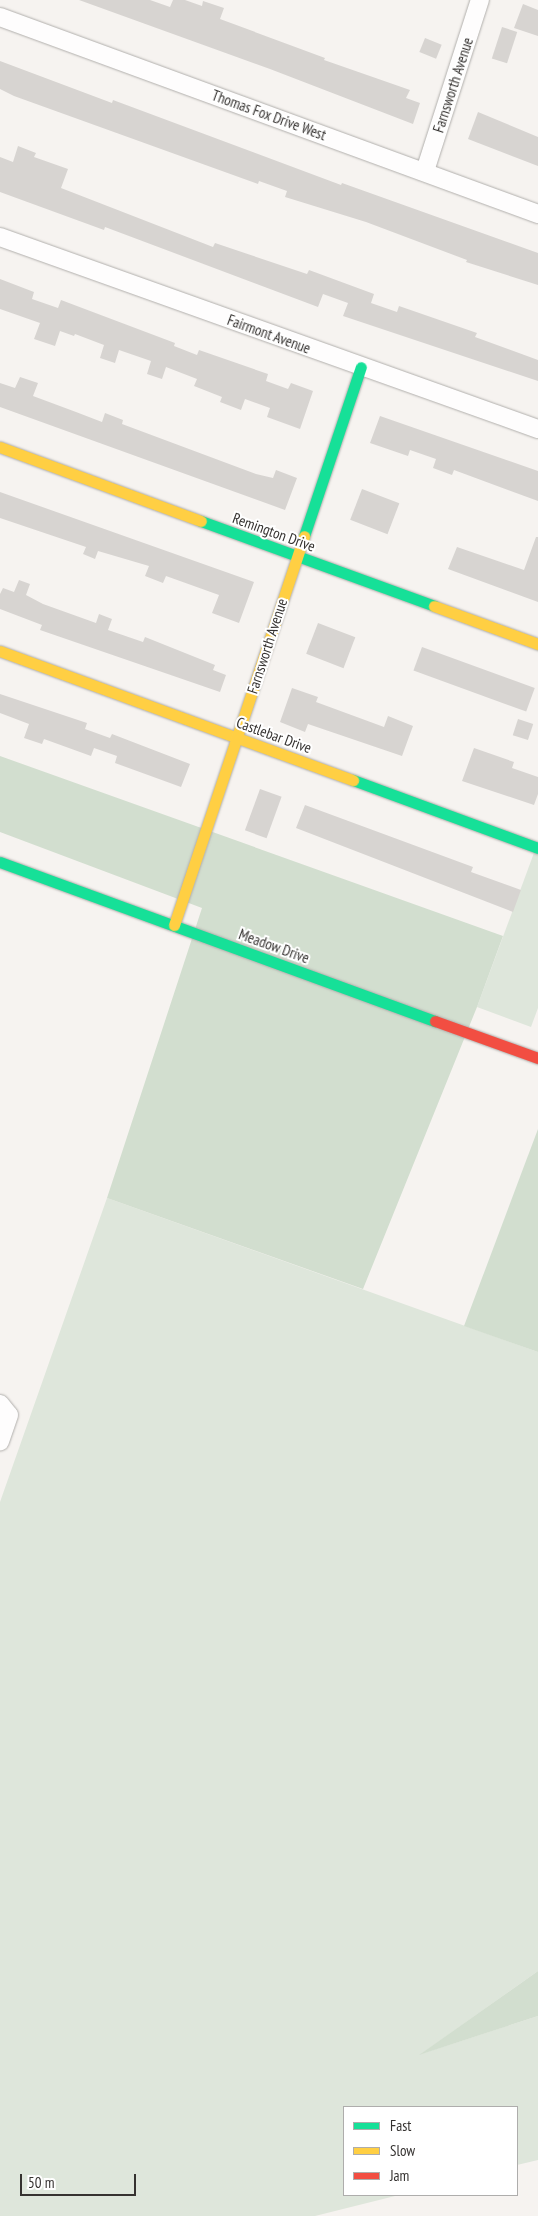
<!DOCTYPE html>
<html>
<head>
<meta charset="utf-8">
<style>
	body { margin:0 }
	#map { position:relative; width:538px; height:2216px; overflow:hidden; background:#f6f3f0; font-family:"PT Sans Narrow",sans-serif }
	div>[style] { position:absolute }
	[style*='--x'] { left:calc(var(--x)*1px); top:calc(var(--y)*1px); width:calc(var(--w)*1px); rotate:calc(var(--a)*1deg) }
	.green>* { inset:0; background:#dee6db }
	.forest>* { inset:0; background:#d2decf }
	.building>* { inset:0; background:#d7d4d1; transform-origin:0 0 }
	.roads { filter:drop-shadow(0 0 1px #b1afac) drop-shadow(0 0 1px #b1afac) }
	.street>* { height:18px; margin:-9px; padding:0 9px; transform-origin:9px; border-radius:9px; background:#fefdfd }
	.fast>* { height:11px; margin:-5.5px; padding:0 5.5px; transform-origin:5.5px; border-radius:5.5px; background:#16e098 }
	.slow>* { height:11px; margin:-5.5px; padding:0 5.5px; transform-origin:5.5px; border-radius:5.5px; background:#ffcf43 }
	.jam>* { height:11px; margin:-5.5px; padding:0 5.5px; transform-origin:5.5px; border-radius:5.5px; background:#f24e42 }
	span { translate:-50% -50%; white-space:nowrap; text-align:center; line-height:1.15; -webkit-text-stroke:4px #fff; paint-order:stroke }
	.street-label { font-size:15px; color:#353230 }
	.legend { position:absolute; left:343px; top:2106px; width:175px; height:90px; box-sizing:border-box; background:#fff; border:1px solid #aeadac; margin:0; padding:6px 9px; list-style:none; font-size:15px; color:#353230 }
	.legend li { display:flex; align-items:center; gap:10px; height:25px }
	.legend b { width:25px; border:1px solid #aeadac }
	.scale { position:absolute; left:20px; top:2174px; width:116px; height:22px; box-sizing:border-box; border:2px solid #353230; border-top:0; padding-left:6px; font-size:15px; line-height:18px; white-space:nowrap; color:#353230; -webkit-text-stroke:4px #fff; paint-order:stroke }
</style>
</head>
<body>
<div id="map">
	<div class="green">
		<i style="clip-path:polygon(538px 842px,538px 1008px,531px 1027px,477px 1007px)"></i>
		<i style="clip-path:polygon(107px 1198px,538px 1352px,538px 1971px,421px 2054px,538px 2016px,538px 2160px,517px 2165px,517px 2107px,344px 2107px,344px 2195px,399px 2195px,315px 2216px,0 2216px,0 1502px)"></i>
	</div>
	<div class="forest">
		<i style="clip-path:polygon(0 756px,503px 936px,477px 1007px,363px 1289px,107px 1198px,202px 908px,0 832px)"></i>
		<i style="clip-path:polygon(538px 1129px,538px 1352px,464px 1326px)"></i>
		<i style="clip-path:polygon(538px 1971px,538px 2016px,419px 2055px)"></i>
	</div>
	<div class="building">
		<i style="clip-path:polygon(79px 0,150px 0,170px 7px,173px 0,185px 0,202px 6px,203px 1px,224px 8px,220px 19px,325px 58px,324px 60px,410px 90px,406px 98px,420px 103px,413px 124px,270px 69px)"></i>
		<i style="clip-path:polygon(523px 4px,538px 10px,538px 36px,514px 28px)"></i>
		<i style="left:502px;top:27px;width:16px;height:33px;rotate:18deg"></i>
		<i style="left:425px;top:38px;width:18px;height:15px;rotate:22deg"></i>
		<i style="clip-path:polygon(0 61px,112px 103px,113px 100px,341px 185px,342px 183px,538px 253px,538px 285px,466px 262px,467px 260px,366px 222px,285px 197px,287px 191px,259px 181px,258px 184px,14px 96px,0 89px)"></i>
		<i style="clip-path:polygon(478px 112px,538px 137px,538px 166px,468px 139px)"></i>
		<i style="clip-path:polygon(18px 146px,36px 153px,34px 157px,68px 169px,61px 188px,213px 247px,215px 243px,307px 274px,309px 270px,374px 294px,371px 303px,397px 312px,399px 306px,477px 333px,475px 337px,538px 360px,538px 381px,343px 316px,348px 303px,323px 294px,318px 307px,105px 227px,104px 230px,0 192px,0 157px,13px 162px)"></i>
		<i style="clip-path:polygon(0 279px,34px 292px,32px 299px,58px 308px,61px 300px,175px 343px,174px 346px,197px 355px,199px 350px,268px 374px,266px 381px,288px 389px,291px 383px,313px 391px,300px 429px,267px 417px,270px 408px,245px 399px,241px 410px,220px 402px,222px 397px,194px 386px,197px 379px,166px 367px,162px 379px,147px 374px,151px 361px,119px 350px,115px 363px,100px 358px,104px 345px,75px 334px,74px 336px,60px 331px,55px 346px,34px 339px,40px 323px,0 309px)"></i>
		<i style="clip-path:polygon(20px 377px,38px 383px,33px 396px,76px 412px,102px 422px,105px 413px,123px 420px,122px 424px,256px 474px,273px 478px,276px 470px,297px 478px,285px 510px,0 407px,0 383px,15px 388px)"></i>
		<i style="clip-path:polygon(380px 416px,538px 471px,538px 501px,454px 470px,452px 475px,433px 468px,436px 459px,410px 450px,408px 456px,370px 443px)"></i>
		<i style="left:362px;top:489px;width:40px;height:33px;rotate:21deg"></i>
		<i style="clip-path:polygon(0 492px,254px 582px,239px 623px,212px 613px,219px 595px,166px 576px,163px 583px,145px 576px,149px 566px,98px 551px,95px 559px,83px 554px,86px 547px,0 518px)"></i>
		<i style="clip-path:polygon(536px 537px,538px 537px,538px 602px,448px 569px,457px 547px,524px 570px)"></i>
		<i style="clip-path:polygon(19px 580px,30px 584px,26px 595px,43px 604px,96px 623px,99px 614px,112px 619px,108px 630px,143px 642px,145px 637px,215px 665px,213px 670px,226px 675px,220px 692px,40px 630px,42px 625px,0 609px,0 594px,3px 588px,14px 592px)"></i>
		<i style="left:318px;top:623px;width:40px;height:33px;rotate:21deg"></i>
		<i style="left:422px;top:647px;width:120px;height:25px;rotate:20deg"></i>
		<i style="clip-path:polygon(292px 688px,318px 697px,316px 702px,384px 727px,388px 716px,413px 726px,402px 756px,308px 724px,305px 732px,280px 722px)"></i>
		<i style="clip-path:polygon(0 694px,87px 723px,85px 729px,110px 738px,112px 734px,190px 764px,181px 787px,115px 763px,117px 756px,94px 748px,91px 756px,44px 739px,42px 744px,24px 738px,29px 724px,0 713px)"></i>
		<i style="left:518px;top:719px;width:16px;height:17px;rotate:18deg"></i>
		<i style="clip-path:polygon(474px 748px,514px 762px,512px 768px,538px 777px,538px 794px,534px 805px,462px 781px)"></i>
		<i style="left:260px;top:789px;width:23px;height:44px;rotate:20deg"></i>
		<i style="clip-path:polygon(305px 805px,473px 867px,471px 872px,521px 890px,513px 912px,296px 828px)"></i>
	</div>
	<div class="roads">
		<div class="street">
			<i style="--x:0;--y:17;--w:573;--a:20.11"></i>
			<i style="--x:425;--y:171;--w:180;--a:-72.2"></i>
			<i style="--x:0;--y:237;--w:571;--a:19.64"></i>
			<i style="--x:0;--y:1404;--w:14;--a:51"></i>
			<i style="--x:9;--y:1415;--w:28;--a:109"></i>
		</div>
		<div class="fast">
			<i style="--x:201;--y:521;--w:248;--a:20"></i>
			<i style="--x:304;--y:536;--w:178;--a:-71.4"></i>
			<i style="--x:353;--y:780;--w:197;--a:20.2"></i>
			<i style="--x:0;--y:862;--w:463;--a:20.1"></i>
		</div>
		<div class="slow">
			<i style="--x:0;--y:447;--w:214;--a:20.2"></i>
			<i style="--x:434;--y:606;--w:111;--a:20.1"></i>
			<i style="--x:0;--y:651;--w:376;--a:20.1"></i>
			<i style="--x:174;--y:925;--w:410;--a:-71.5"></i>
		</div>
		<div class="jam">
			<i style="--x:435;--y:1021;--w:109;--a:19.8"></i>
		</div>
	</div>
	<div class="street-label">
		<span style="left:453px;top:85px;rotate:-72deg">Farnsworth Avenue</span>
		<span style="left:269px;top:115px;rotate:20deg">Thomas Fox Drive West</span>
		<span style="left:269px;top:334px;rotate:20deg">Fairmont Avenue</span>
		<span style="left:274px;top:532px;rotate:20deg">Remington Drive</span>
		<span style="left:267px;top:646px;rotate:-72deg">Farnsworth Avenue</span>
		<span style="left:274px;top:735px;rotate:20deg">Castlebar Drive</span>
		<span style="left:274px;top:946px;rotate:20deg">Meadow Drive</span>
	</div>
	<ul class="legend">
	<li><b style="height:6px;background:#16e098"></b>Fast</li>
	<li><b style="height:6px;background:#ffcf43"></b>Slow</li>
	<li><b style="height:6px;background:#f24e42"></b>Jam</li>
	</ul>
	<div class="scale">50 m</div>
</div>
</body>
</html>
